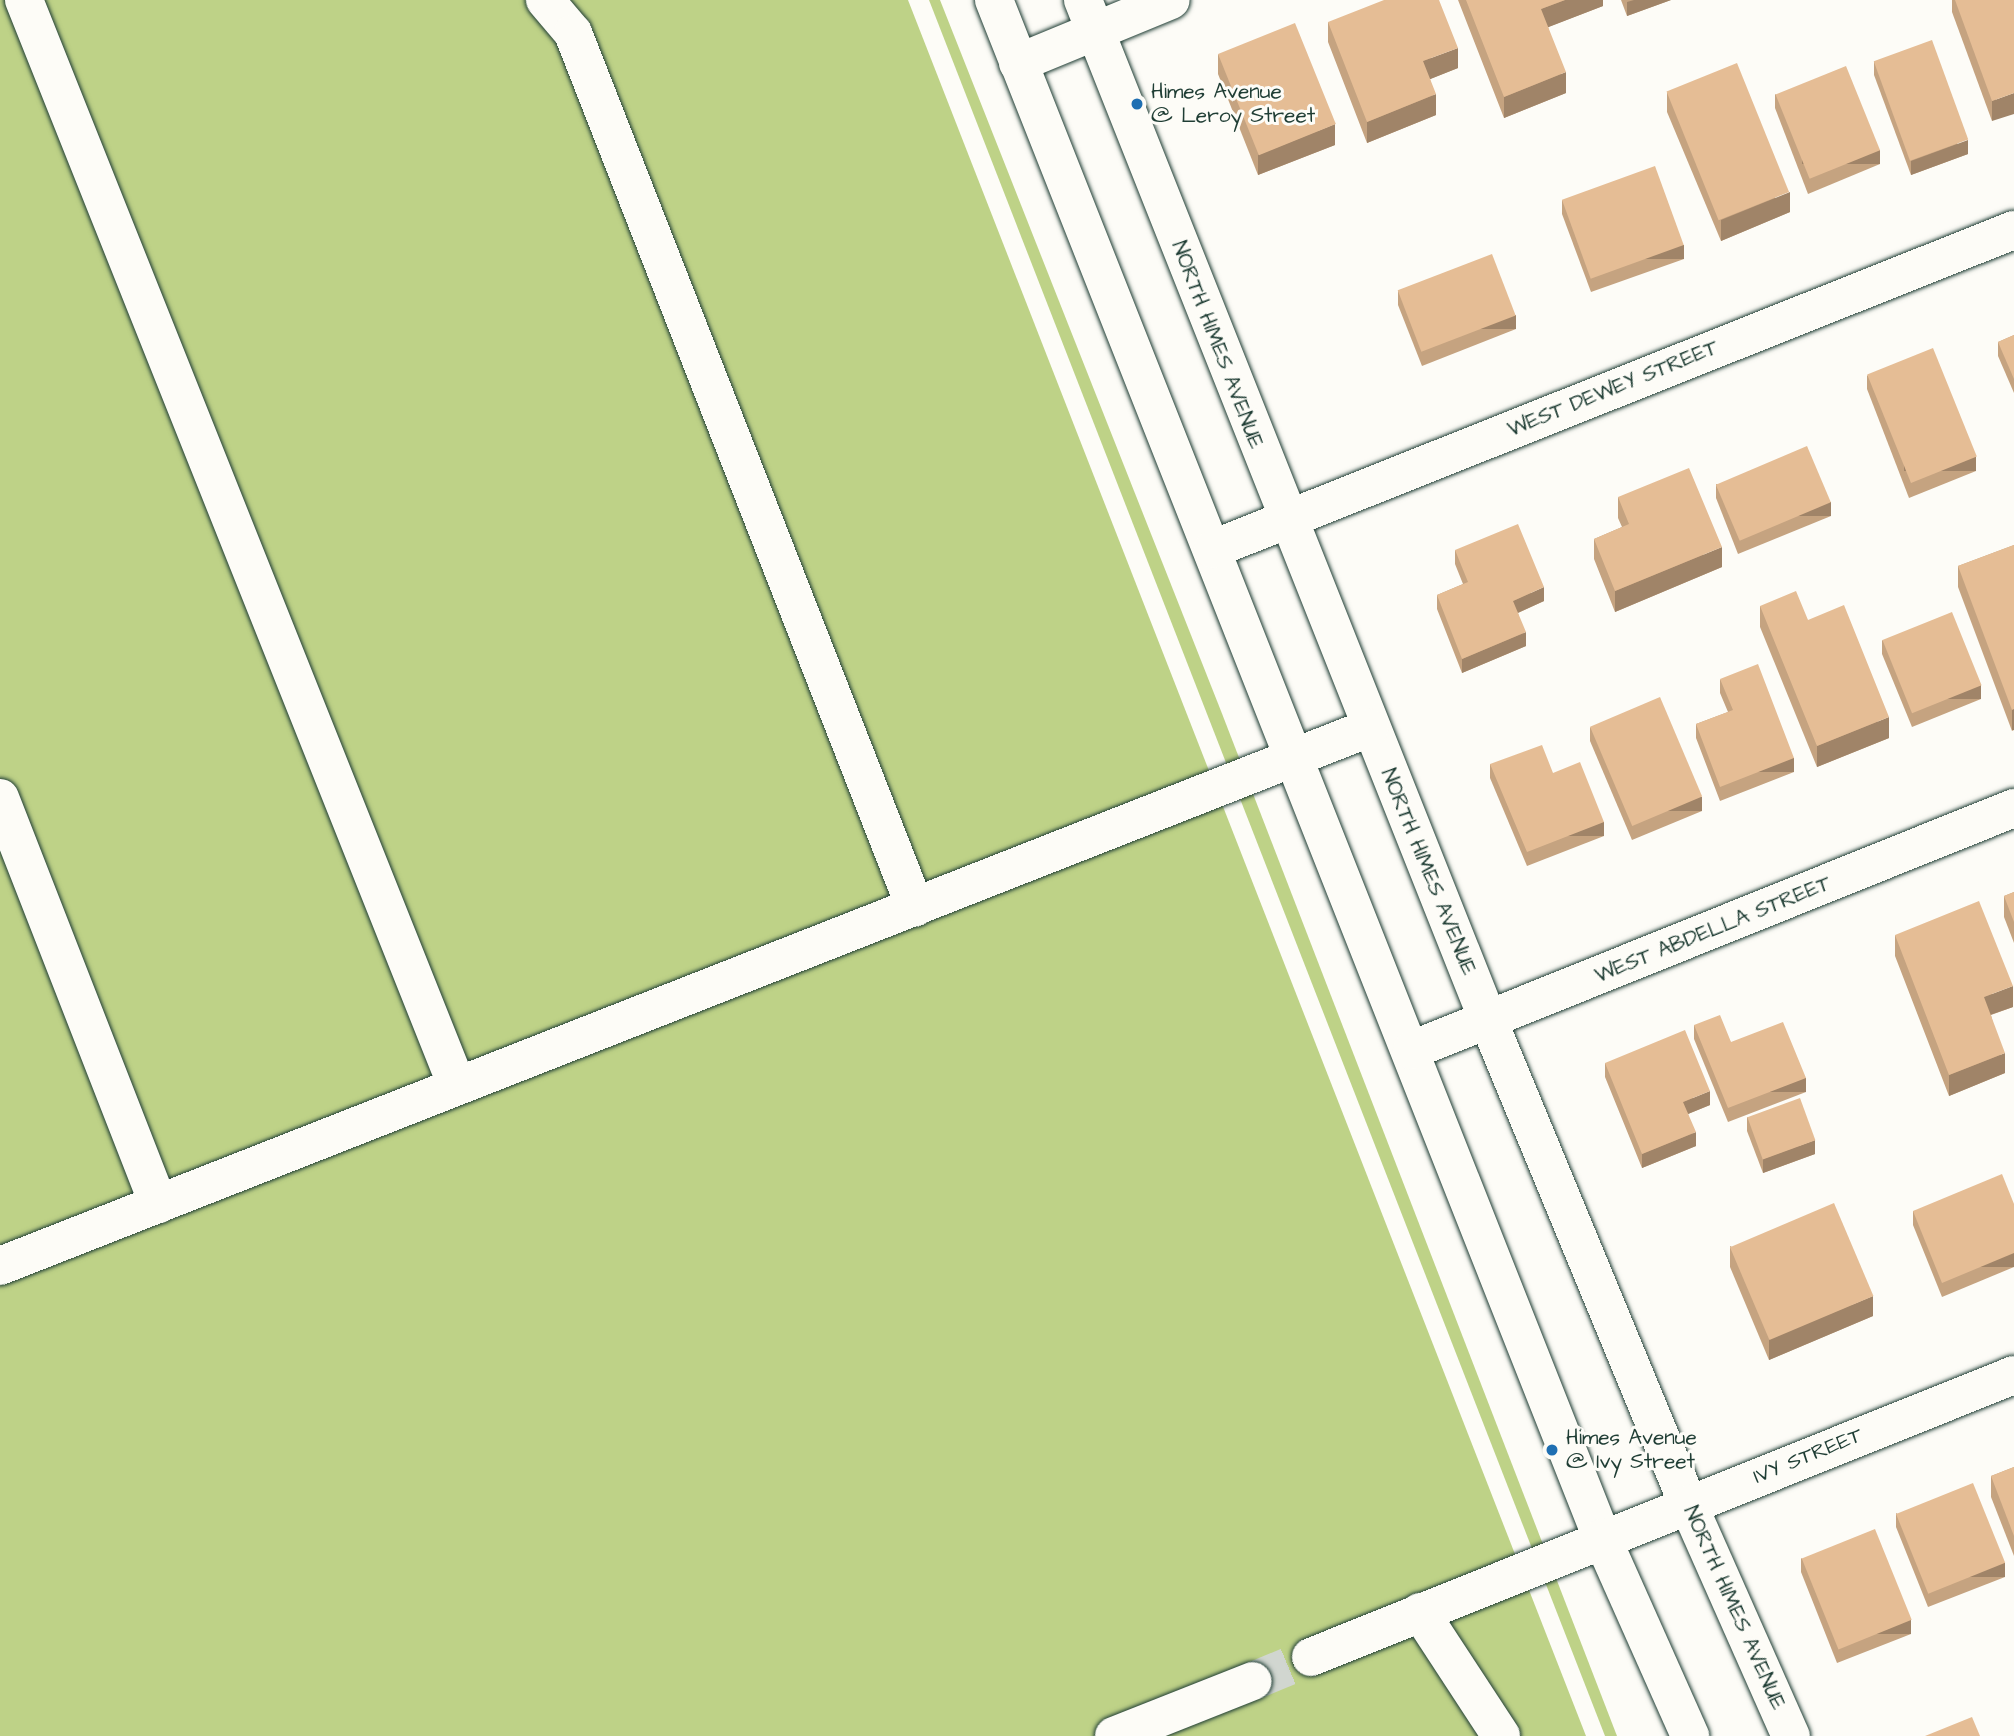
<!DOCTYPE html>
<html>
<head>
<meta charset="utf-8">
<style>
	body { margin:0 }
	#map { position:relative; width:2014px; height:1736px; overflow:hidden; background:#fdfcf7; font-family:"Architects Daughter",sans-serif }
	div>[style] { position:absolute }
	[style*='--x'] { left:calc(var(--x)*1px); top:calc(var(--y)*1px); width:calc(var(--w)*1px); rotate:calc(var(--a)*1deg) }
	.green>* { inset:0; background:#bed287 }
	.minor-tunnel>* { height:38px; margin-top:-19px; transform-origin:0; background:repeating-linear-gradient(90deg,#d1d6d0 0 38px,transparent 0 57px) }
	.roads { filter:drop-shadow(0 0 2px #1f3d34) drop-shadow(0 0 2px #1f3d34) }
	.minor>* { height:38px; margin:-19px; padding:0 19px; transform-origin:19px; border-radius:19px; background:#fdfcf7 }
	.wall>* { inset:0; background:#c5a380 }
	.shaded-wall>* { inset:0; background:#a08468; transform-origin:0 0 }
	.building>* { inset:0; background:#e5bd95; transform-origin:0 0 }
	.dots>* { width:19px; height:19px; translate:-50% -50%; box-sizing:border-box; border:4px solid #fdfcf7; border-radius:50% }
	span { translate:-50% -50%; white-space:nowrap; text-align:center; line-height:1.15; -webkit-text-stroke:6px #fdfcf7; paint-order:stroke }
	.poi-label { font-size:21px; color:#1f3d34 }
	.left { translate:0 -50%; text-align:left }
	.street-label { font-size:21px; color:#1f3d34 }
</style>
</head>
<body>
<div id="map">
	<div class="green">
		<i style="clip-path:polygon(0 0,908px 0,1586px 1736px,0 1736px)"></i>
		<i style="clip-path:polygon(929px 0,940px 0,1221px 711px,1617px 1736px,1605px 1736px)"></i>
	</div>
	<div class="minor-tunnel">
		<i style="--x:1253;--y:1681;--w:63;--a:-22.5"></i>
	</div>
	<div class="roads">
		<div class="minor">
			<i style="--x:24;--y:0;--w:1169;--a:68.26"></i>
			<i style="--x:545;--y:0;--w:43;--a:49.7"></i>
			<i style="--x:573;--y:33;--w:939;--a:68.63"></i>
			<i style="--x:994;--y:0;--w:1654;--a:68.43"></i>
			<i style="--x:1602;--y:1538;--w:217;--a:66"></i>
			<i style="--x:1083;--y:0;--w:1097;--a:68.34"></i>
			<i style="--x:1488;--y:1020;--w:524;--a:67.55"></i>
			<i style="--x:1688;--y:1504;--w:254;--a:66.1"></i>
			<i style="--x:1018;--y:63;--w:165;--a:-22.4"></i>
			<i style="--x:1213;--y:549;--w:862;--a:-21.72"></i>
			<i style="--x:0;--y:798;--w:436;--a:68.7"></i>
			<i style="--x:1412;--y:1050;--w:649;--a:-21.9"></i>
			<i style="--x:0;--y:1266;--w:1471;--a:-21.45"></i>
			<i style="--x:1420;--y:1612;--w:148;--a:56.8"></i>
			<i style="--x:1311;--y:1657;--w:757;--a:-21.86"></i>
			<i style="--x:1114;--y:1736;--w:149;--a:-21.6"></i>
		</div>
	</div>
	<div class="wall">
		<i style="clip-path:polygon(1458px 0,1603px 0,1603px 6px,1548px 27px,1566px 93px,1504px 118px)"></i>
		<i style="clip-path:polygon(1621px 0,1671px 0,1627px 16px)"></i>
		<i style="clip-path:polygon(1952px 0,2014px 0,1992px 121px,1952px 12px)"></i>
		<i style="clip-path:polygon(1328px 22px,1458px 68px,1430px 79px,1436px 115px,1367px 143px,1328px 42px)"></i>
		<i style="clip-path:polygon(1218px 54px,1335px 145px,1258px 175px,1218px 74px)"></i>
		<i style="clip-path:polygon(1874px 61px,1968px 154px,1911px 175px,1874px 75px)"></i>
		<i style="clip-path:polygon(1667px 92px,1790px 212px,1721px 241px,1667px 112px)"></i>
		<i style="clip-path:polygon(1775px 94px,1880px 164px,1808px 194px,1775px 108px)"></i>
		<i style="clip-path:polygon(1562px 200px,1684px 259px,1591px 292px,1562px 214px)"></i>
		<i style="clip-path:polygon(1398px 291px,1516px 329px,1422px 366px,1398px 305px)"></i>
		<i style="clip-path:polygon(2014px 335px,2014px 393px,1998px 356px,1998px 342px)"></i>
		<i style="clip-path:polygon(1867px 375px,1976px 471px,1909px 498px,1867px 389px)"></i>
		<i style="clip-path:polygon(1716px 484px,1831px 516px,1738px 554px,1716px 498px)"></i>
		<i style="clip-path:polygon(1618px 497px,1722px 567px,1615px 612px,1594px 559px,1594px 539px,1622px 527px,1618px 518px)"></i>
		<i style="clip-path:polygon(2014px 545px,2014px 730px,2012px 731px,1958px 587px,1958px 566px)"></i>
		<i style="clip-path:polygon(1455px 550px,1544px 601px,1518px 613px,1526px 646px,1462px 673px,1437px 609px,1437px 595px,1463px 584px,1455px 564px)"></i>
		<i style="clip-path:polygon(1760px 606px,1808px 620px,1889px 738px,1817px 767px,1760px 627px)"></i>
		<i style="clip-path:polygon(1882px 640px,1981px 699px,1912px 727px,1882px 654px)"></i>
		<i style="clip-path:polygon(1720px 679px,1794px 772px,1720px 801px,1696px 738px,1696px 724px,1728px 712px,1720px 693px)"></i>
		<i style="clip-path:polygon(1590px 727px,1702px 811px,1632px 840px,1590px 741px)"></i>
		<i style="clip-path:polygon(1490px 764px,1553px 773px,1604px 836px,1527px 866px,1490px 778px)"></i>
		<i style="clip-path:polygon(2014px 892px,2014px 943px,2004px 917px,2004px 896px)"></i>
		<i style="clip-path:polygon(1895px 935px,2013px 1007px,1991px 1015px,2005px 1073px,1949px 1096px,1895px 956px)"></i>
		<i style="clip-path:polygon(1694px 1025px,1731px 1042px,1806px 1092px,1728px 1122px,1694px 1039px)"></i>
		<i style="clip-path:polygon(1605px 1063px,1710px 1105px,1688px 1114px,1696px 1146px,1642px 1168px,1605px 1077px)"></i>
		<i style="clip-path:polygon(1747px 1117px,1815px 1154px,1763px 1173px,1747px 1131px)"></i>
		<i style="clip-path:polygon(2014px 1204px,2014px 1267px,1942px 1297px,1913px 1225px,1913px 1211px)"></i>
		<i style="clip-path:polygon(1730px 1246px,1873px 1316px,1769px 1360px,1730px 1267px)"></i>
		<i style="clip-path:polygon(2014px 1467px,2014px 1556px,1991px 1497px,1991px 1476px)"></i>
		<i style="clip-path:polygon(1896px 1513px,2005px 1577px,1928px 1607px,1896px 1527px)"></i>
		<i style="clip-path:polygon(1801px 1558px,1911px 1634px,1837px 1663px,1801px 1572px)"></i>
	</div>
	<div class="shaded-wall">
		<i style="clip-path:polygon(1565px 0,1603px 0,1603px 6px,1541px 30px,1541px 9px)"></i>
		<i style="clip-path:polygon(1634px 0,1671px 0,1627px 16px,1627px 2px)"></i>
		<i style="clip-path:polygon(1458px 48px,1458px 68px,1423px 82px,1423px 61px)"></i>
		<i style="clip-path:polygon(1566px 72px,1566px 93px,1504px 118px,1504px 97px)"></i>
		<i style="clip-path:polygon(2014px 93px,2014px 114px,1992px 121px,1992px 101px)"></i>
		<i style="clip-path:polygon(1436px 94px,1436px 115px,1367px 143px,1367px 122px)"></i>
		<i style="clip-path:polygon(1335px 124px,1335px 145px,1258px 175px,1258px 155px)"></i>
		<i style="clip-path:polygon(1968px 140px,1968px 154px,1911px 175px,1911px 161px)"></i>
		<i style="left:1880px;top:150px;width:14px;height:78px;rotate:90deg"></i>
		<i style="clip-path:polygon(1790px 192px,1790px 212px,1721px 241px,1721px 220px)"></i>
		<i style="left:1684px;top:245px;width:14px;height:99px;rotate:90deg"></i>
		<i style="left:1516px;top:315px;width:14px;height:101px;rotate:90deg"></i>
		<i style="left:1976px;top:457px;width:14px;height:72px;rotate:90deg"></i>
		<i style="left:1831px;top:502px;width:14px;height:100px;rotate:90deg"></i>
		<i style="clip-path:polygon(1722px 547px,1722px 567px,1615px 612px,1615px 591px)"></i>
		<i style="clip-path:polygon(1544px 587px,1544px 601px,1513px 615px,1513px 601px)"></i>
		<i style="clip-path:polygon(1526px 632px,1526px 646px,1462px 673px,1462px 659px)"></i>
		<i style="left:1981px;top:685px;width:14px;height:74px;rotate:90deg"></i>
		<i style="left:2014px;top:709px;width:21px;height:2px;rotate:90deg"></i>
		<i style="clip-path:polygon(1889px 717px,1889px 738px,1817px 767px,1817px 746px)"></i>
		<i style="left:1794px;top:758px;width:14px;height:79px;rotate:90deg"></i>
		<i style="left:1702px;top:797px;width:14px;height:76px;rotate:90deg"></i>
		<i style="left:1604px;top:822px;width:14px;height:83px;rotate:90deg"></i>
		<i style="clip-path:polygon(2013px 986px,2013px 1007px,1984px 1017px,1984px 997px)"></i>
		<i style="clip-path:polygon(2005px 1053px,2005px 1073px,1949px 1096px,1949px 1075px)"></i>
		<i style="left:1806px;top:1078px;width:14px;height:84px;rotate:90deg"></i>
		<i style="clip-path:polygon(1710px 1091px,1710px 1105px,1683px 1116px,1683px 1102px)"></i>
		<i style="clip-path:polygon(1696px 1132px,1696px 1146px,1642px 1168px,1642px 1154px)"></i>
		<i style="clip-path:polygon(1815px 1140px,1815px 1154px,1763px 1173px,1763px 1159px)"></i>
		<i style="left:2014px;top:1253px;width:14px;height:78px;rotate:90deg"></i>
		<i style="clip-path:polygon(1873px 1296px,1873px 1316px,1769px 1360px,1769px 1339px)"></i>
		<i style="left:2005px;top:1563px;width:14px;height:83px;rotate:90deg"></i>
		<i style="left:1911px;top:1620px;width:14px;height:79px;rotate:90deg"></i>
	</div>
	<div class="building">
		<i style="clip-path:polygon(1384px 0,1439px 0,1458px 48px,1423px 61px,1436px 94px,1367px 122px,1328px 22px)"></i>
		<i style="clip-path:polygon(1466px 0,1565px 0,1541px 9px,1566px 72px,1504px 97px)"></i>
		<i style="clip-path:polygon(1955px 0,2014px 0,2014px 93px,1992px 101px)"></i>
		<i style="left:1295px;top:23px;width:109px;height:83px;rotate:68deg"></i>
		<i style="left:1932px;top:40px;width:106px;height:62px;rotate:70deg"></i>
		<i style="left:1737px;top:63px;width:139px;height:76px;rotate:68deg"></i>
		<i style="left:1846px;top:66px;width:91px;height:76px;rotate:68deg"></i>
		<i style="left:1655px;top:166px;width:84px;height:99px;rotate:70deg"></i>
		<i style="left:1492px;top:254px;width:66px;height:101px;rotate:69deg"></i>
		<i style="clip-path:polygon(2014px 335px,2014px 379px,1998px 342px)"></i>
		<i style="left:1933px;top:348px;width:117px;height:71px;rotate:68deg"></i>
		<i style="left:1807px;top:446px;width:61px;height:99px;rotate:67deg"></i>
		<i style="clip-path:polygon(1689px 468px,1722px 547px,1615px 591px,1594px 539px,1629px 524px,1618px 497px)"></i>
		<i style="clip-path:polygon(1518px 524px,1544px 587px,1513px 601px,1526px 632px,1462px 659px,1437px 595px,1468px 582px,1455px 550px)"></i>
		<i style="clip-path:polygon(2014px 545px,2014px 709px,2012px 710px,1958px 566px)"></i>
		<i style="clip-path:polygon(1796px 591px,1808px 620px,1844px 605px,1889px 717px,1817px 746px,1760px 606px)"></i>
		<i style="left:1952px;top:612px;width:79px;height:75px;rotate:68deg"></i>
		<i style="clip-path:polygon(1758px 664px,1794px 758px,1720px 787px,1696px 724px,1733px 710px,1720px 679px)"></i>
		<i style="left:1660px;top:697px;width:108px;height:76px;rotate:67deg"></i>
		<i style="clip-path:polygon(1542px 745px,1553px 773px,1580px 762px,1604px 822px,1527px 852px,1490px 764px)"></i>
		<i style="clip-path:polygon(2014px 892px,2014px 922px,2004px 896px)"></i>
		<i style="clip-path:polygon(1979px 901px,2013px 986px,1984px 997px,2005px 1053px,1949px 1075px,1895px 935px)"></i>
		<i style="clip-path:polygon(1720px 1015px,1731px 1042px,1783px 1022px,1806px 1078px,1728px 1108px,1694px 1025px)"></i>
		<i style="clip-path:polygon(1685px 1030px,1710px 1091px,1683px 1102px,1696px 1132px,1642px 1154px,1605px 1063px)"></i>
		<i style="left:1800px;top:1098px;width:45px;height:56px;rotate:70deg"></i>
		<i style="clip-path:polygon(2002px 1174px,2014px 1204px,2014px 1253px,1942px 1283px,1913px 1211px)"></i>
		<i style="left:1834px;top:1203px;width:101px;height:113px;rotate:67deg"></i>
		<i style="clip-path:polygon(2014px 1467px,2014px 1536px,1991px 1476px)"></i>
		<i style="left:1973px;top:1483px;width:86px;height:83px;rotate:68deg"></i>
		<i style="left:1875px;top:1529px;width:98px;height:79px;rotate:68deg"></i>
		<i style="clip-path:polygon(1972px 1717px,1980px 1736px,1925px 1736px)"></i>
	</div>
	<div class="dots">
		<i style="left:1137px;top:104px;background:#1f6fb2"></i>
		<i style="left:1552px;top:1450px;background:#1f6fb2"></i>
	</div>
	<div class="poi-label">
		<span class="left" style="left:1151px;top:104px">Himes Avenue<br>@ Leroy Street</span>
		<span class="left" style="left:1566px;top:1450px">Himes Avenue<br>@ Ivy Street</span>
	</div>
	<div class="street-label">
		<span style="left:1217px;top:345px;rotate:69deg">NORTH HIMES AVENUE</span>
		<span style="left:1613px;top:389px;rotate:-22deg">WEST DEWEY STREET</span>
		<span style="left:1428px;top:872px;rotate:68deg">NORTH HIMES AVENUE</span>
		<span style="left:1713px;top:930px;rotate:-22deg">WEST ABDELLA STREET</span>
		<span style="left:1808px;top:1456px;rotate:-22deg">IVY STREET</span>
		<span style="left:1734px;top:1608px;rotate:66deg">NORTH HIMES AVENUE</span>
	</div>
</div>
</body>
</html>
